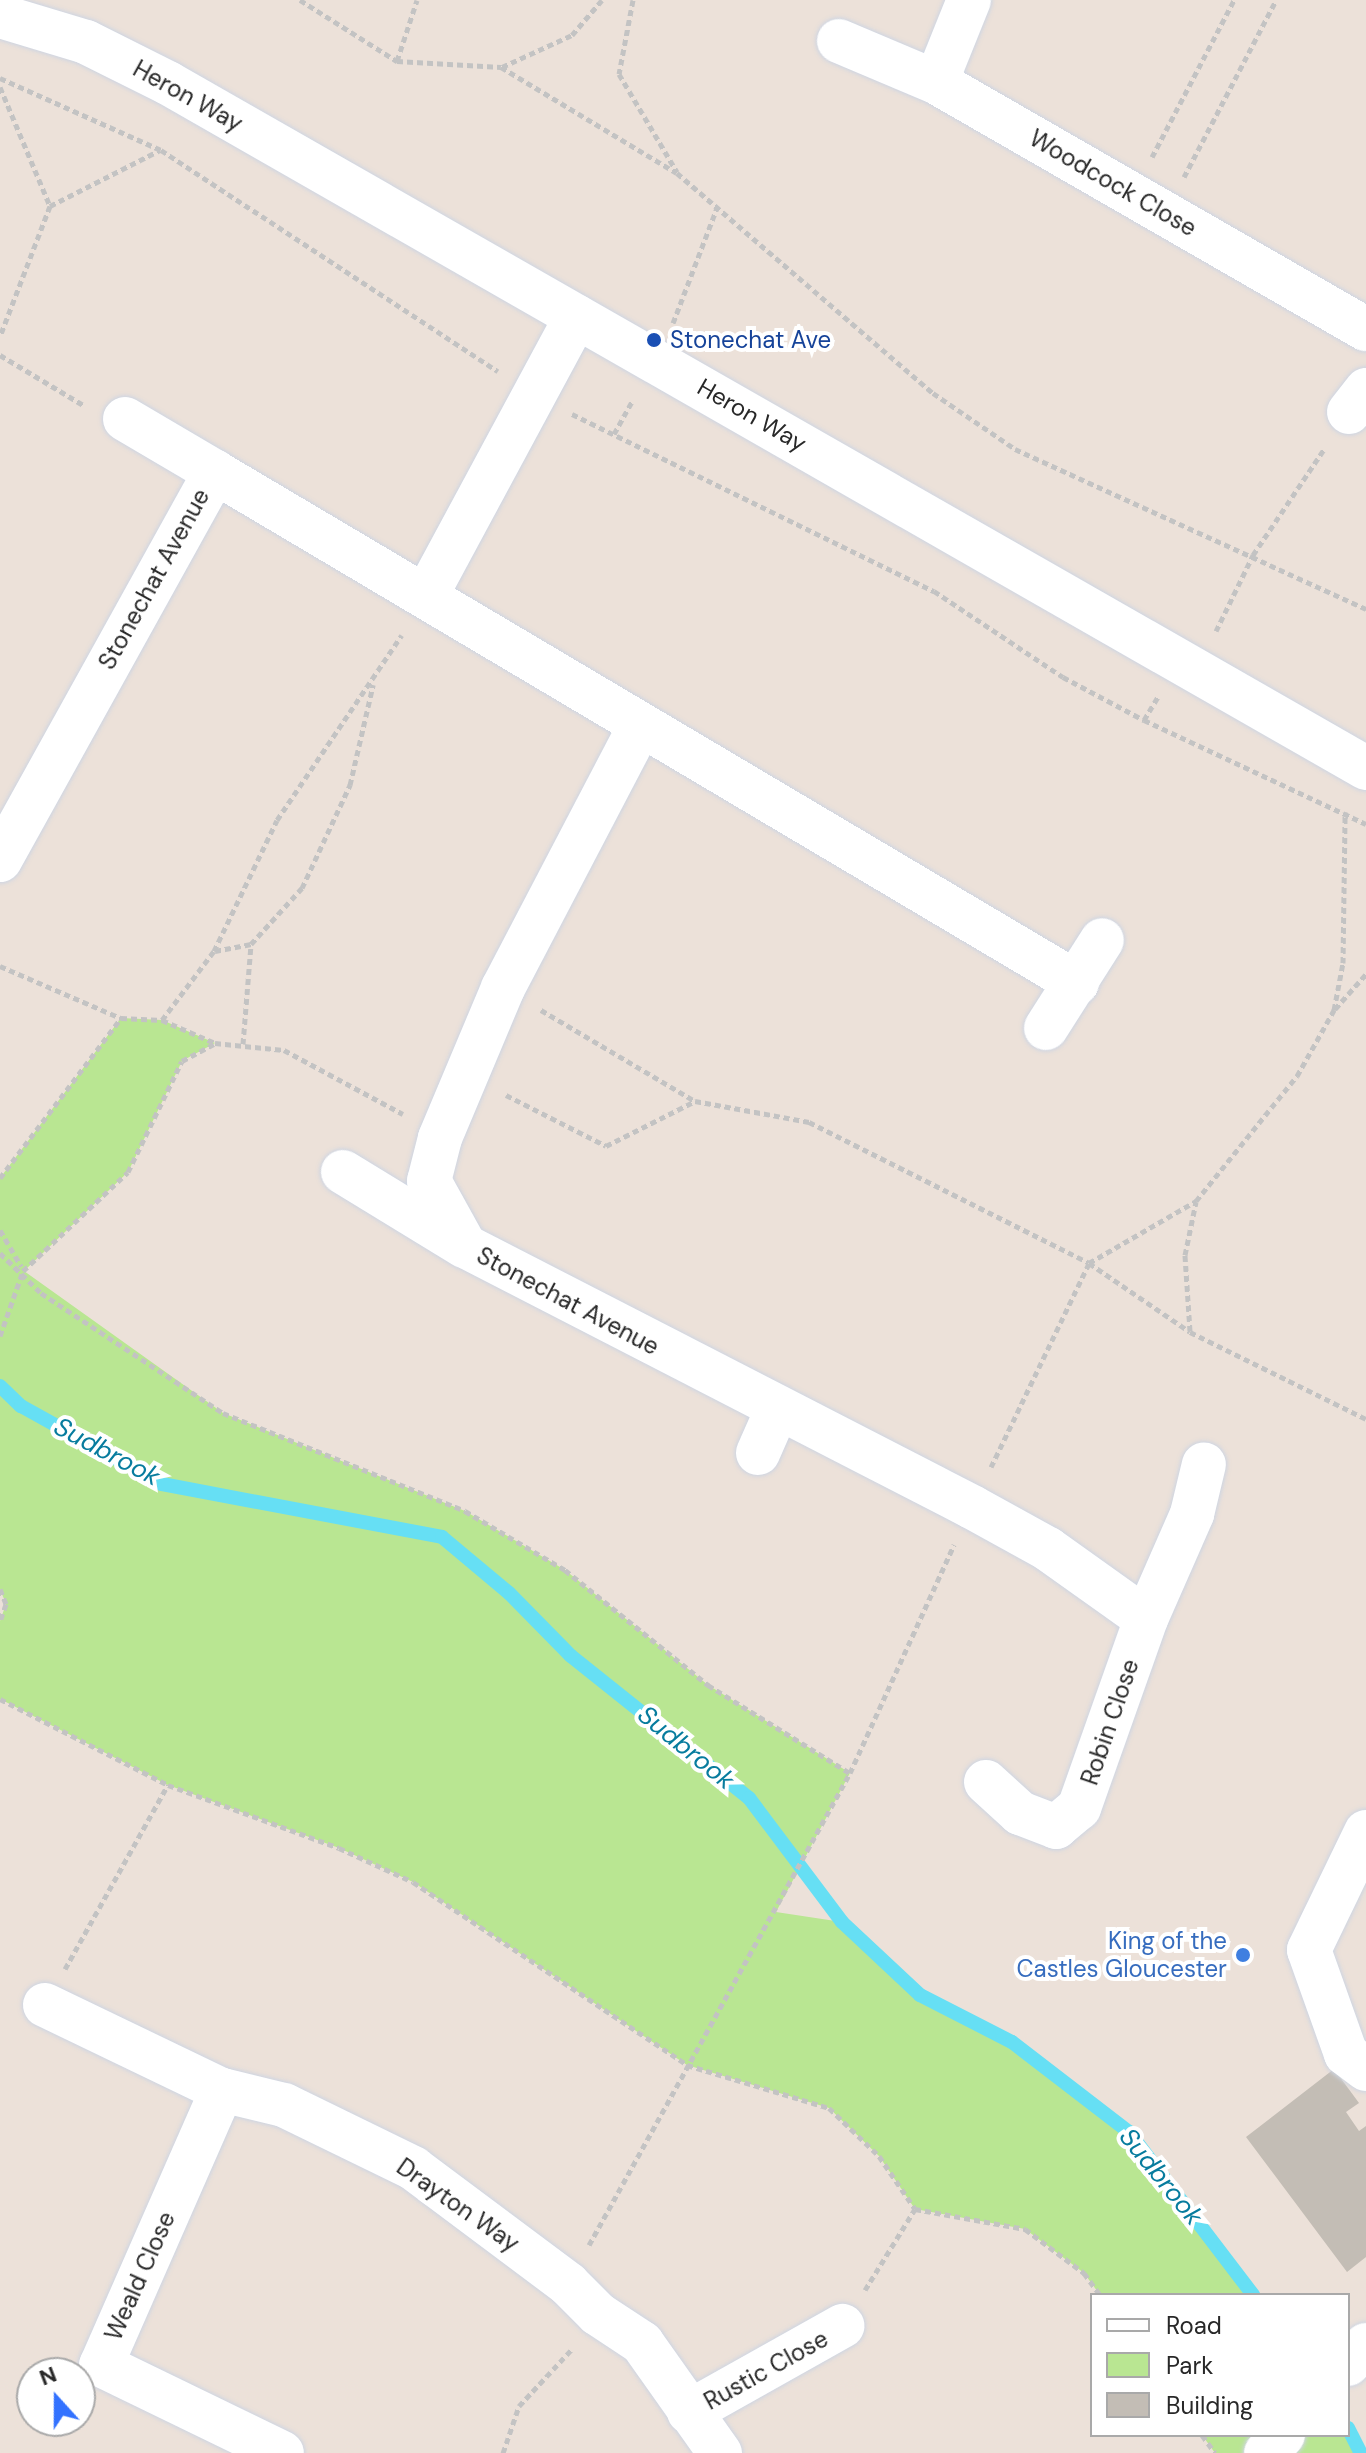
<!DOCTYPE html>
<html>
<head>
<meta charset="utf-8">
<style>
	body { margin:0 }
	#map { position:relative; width:1366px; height:2453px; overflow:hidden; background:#ece1d9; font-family:"DM Sans",sans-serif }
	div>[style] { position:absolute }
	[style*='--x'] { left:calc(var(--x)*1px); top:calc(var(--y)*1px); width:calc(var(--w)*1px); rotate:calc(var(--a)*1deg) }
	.green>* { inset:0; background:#b9e692 }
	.stream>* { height:14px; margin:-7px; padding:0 7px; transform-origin:7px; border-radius:7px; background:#66dff4 }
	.building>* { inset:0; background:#c3bdb5 }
	.path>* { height:5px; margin-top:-2.5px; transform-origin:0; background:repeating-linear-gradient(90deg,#c3c3c3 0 6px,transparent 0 10px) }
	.roads { filter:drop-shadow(0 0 2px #ced5e2) drop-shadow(0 0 2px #ced5e2) }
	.minor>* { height:44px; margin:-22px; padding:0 22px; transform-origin:22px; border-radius:22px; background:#fff }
	.dots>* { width:22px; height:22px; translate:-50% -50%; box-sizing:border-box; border:4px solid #fff; border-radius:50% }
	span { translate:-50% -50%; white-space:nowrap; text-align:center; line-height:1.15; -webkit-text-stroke:8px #fff; paint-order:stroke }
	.street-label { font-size:24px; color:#282828 }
	.transit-label { font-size:24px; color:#164399 }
	.left { translate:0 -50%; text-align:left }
	.shop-label { font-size:24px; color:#366cbe }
	.right { translate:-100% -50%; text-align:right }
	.water-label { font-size:26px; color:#077c9e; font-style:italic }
	.legend { position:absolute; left:1090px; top:2293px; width:260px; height:144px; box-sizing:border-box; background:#fff; border:2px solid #a9a9a9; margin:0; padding:10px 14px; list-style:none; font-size:24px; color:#282828 }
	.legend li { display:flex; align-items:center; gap:16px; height:40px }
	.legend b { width:40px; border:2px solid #a9a9a9 }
	.north { position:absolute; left:16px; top:2357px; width:80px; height:80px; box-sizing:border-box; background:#fff; border:2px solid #a9a9a9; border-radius:50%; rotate:339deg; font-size:22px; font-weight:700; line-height:32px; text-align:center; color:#282828 }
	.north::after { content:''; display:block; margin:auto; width:28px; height:36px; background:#3372ff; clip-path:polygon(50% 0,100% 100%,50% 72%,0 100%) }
</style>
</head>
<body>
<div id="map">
	<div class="green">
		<i style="clip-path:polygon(121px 1018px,162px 1020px,215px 1043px,182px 1061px,128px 1172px,24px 1271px,223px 1413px,465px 1511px,565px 1570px,708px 1685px,850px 1773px,776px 1912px,842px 1922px,920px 1995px,1012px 2042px,1129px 2132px,1253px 2295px,1100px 2295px,1084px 2273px,1025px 2229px,915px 2209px,879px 2156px,829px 2108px,687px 2065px,413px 1882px,339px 1848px,168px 1785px,0 1699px,0 1621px,6px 1604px,0 1589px,0 1178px)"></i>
		<i style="clip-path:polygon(1348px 2428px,1361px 2453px,1215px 2453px,1202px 2435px,1348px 2435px)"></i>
	</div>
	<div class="stream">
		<i style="--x:0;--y:1386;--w:29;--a:44"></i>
		<i style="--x:21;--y:1406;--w:161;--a:29"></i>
		<i style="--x:162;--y:1484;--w:285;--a:10.7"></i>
		<i style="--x:442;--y:1537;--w:87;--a:39.9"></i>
		<i style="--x:509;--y:1593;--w:88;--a:45.5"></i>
		<i style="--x:571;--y:1656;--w:228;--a:38.6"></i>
		<i style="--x:749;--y:1798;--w:155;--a:53.1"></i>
		<i style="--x:842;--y:1922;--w:107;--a:43.1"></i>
		<i style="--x:920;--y:1995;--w:103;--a:27.1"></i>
		<i style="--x:1012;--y:2042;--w:148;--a:37.6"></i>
		<i style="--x:1129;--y:2132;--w:205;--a:52.7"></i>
		<i style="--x:1348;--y:2428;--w:28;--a:63"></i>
	</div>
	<div class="building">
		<i style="clip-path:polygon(1334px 2069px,1359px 2103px,1346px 2112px,1359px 2131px,1366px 2126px,1366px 2257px,1347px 2272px,1246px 2137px)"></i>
	</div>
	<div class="path">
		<i style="--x:300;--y:0;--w:115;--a:32.2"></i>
		<i style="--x:397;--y:61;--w:104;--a:3.3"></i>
		<i style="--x:501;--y:67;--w:205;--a:31.1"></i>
		<i style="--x:677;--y:173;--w:338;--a:40.7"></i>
		<i style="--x:933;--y:393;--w:99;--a:34.3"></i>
		<i style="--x:1015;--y:449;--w:386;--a:24.5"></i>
		<i style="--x:633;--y:0;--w:75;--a:100.7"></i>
		<i style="--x:619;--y:74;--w:114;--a:59.4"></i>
		<i style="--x:397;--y:61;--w:64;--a:-71.8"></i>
		<i style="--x:502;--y:67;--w:77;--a:-24.6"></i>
		<i style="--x:572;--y:35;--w:46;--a:-49.4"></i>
		<i style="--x:0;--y:78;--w:176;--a:24.1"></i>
		<i style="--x:161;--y:150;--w:403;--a:33.3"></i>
		<i style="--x:0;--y:87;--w:129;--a:67.2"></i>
		<i style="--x:50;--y:206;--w:139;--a:111"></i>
		<i style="--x:1152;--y:157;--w:177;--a:-62.4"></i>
		<i style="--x:1184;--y:177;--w:199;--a:-62.5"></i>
		<i style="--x:50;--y:206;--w:123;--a:-27"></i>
		<i style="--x:673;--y:323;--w:123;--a:-69.1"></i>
		<i style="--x:0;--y:355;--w:99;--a:31"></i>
		<i style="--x:572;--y:414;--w:403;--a:26.1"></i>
		<i style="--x:934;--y:591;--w:155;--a:33.7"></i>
		<i style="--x:1063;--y:677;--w:92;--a:28"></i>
		<i style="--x:1144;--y:720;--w:245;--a:25.1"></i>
		<i style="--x:614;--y:434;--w:39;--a:-61"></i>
		<i style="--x:1216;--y:631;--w:85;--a:-64"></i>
		<i style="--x:1253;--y:555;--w:129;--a:-56.1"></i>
		<i style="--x:1144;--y:720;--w:27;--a:-59"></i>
		<i style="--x:215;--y:951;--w:37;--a:-11"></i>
		<i style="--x:0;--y:966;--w:132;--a:23.3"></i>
		<i style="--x:121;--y:1018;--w:41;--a:2.8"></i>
		<i style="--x:162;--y:1020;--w:58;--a:23.5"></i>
		<i style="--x:215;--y:1043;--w:69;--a:5.8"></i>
		<i style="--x:284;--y:1050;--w:135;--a:28.3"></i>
		<i style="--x:1335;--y:1009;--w:47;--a:-48.5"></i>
		<i style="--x:541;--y:1010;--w:179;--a:30.6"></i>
		<i style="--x:695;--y:1101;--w:116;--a:10.4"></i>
		<i style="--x:809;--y:1122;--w:313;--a:26.7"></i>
		<i style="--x:1089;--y:1263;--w:122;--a:34.3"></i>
		<i style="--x:1190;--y:1332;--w:196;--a:26.3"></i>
		<i style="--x:162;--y:1020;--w:86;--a:-53"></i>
		<i style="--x:214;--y:951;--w:145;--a:-64.3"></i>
		<i style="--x:277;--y:820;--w:223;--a:-56"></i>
		<i style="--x:243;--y:1044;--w:100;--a:-85.4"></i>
		<i style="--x:251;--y:944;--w:76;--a:-47.7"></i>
		<i style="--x:302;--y:888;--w:114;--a:-65"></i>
		<i style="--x:350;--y:785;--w:103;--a:-77"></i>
		<i style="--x:506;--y:1095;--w:112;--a:27"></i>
		<i style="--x:606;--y:1146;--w:100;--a:-26.8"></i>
		<i style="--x:0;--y:1178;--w:201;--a:-52.9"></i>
		<i style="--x:0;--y:1230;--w:42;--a:59.7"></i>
		<i style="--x:0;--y:1253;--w:57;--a:44.3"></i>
		<i style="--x:41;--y:1293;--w:218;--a:33.4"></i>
		<i style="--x:223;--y:1413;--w:261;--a:22"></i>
		<i style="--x:465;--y:1511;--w:116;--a:30.5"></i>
		<i style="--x:565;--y:1570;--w:184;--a:38.8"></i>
		<i style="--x:708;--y:1685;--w:167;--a:31.8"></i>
		<i style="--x:1190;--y:1331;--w:76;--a:-93.8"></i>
		<i style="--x:1185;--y:1255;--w:54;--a:-78.3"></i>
		<i style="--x:0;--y:1336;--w:69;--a:-70.5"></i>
		<i style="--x:23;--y:1271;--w:144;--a:-43.3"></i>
		<i style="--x:128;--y:1172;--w:123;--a:-64.1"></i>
		<i style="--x:182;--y:1061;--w:36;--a:-28"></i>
		<i style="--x:991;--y:1467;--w:226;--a:-64.3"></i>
		<i style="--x:1089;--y:1263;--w:124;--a:-30.1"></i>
		<i style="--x:1196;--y:1201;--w:161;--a:-51.1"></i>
		<i style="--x:1297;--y:1076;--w:76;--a:-60.7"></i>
		<i style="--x:1334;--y:1010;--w:48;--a:-79.2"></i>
		<i style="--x:1343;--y:963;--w:151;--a:-89.2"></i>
		<i style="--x:0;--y:1589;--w:16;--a:68"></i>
		<i style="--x:6;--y:1604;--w:18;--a:109"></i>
		<i style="--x:0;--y:1699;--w:189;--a:27.1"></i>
		<i style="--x:168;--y:1785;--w:182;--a:20.2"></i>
		<i style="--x:339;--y:1848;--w:81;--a:24.7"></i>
		<i style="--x:413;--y:1882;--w:329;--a:33.7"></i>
		<i style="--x:687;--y:2065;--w:148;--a:16.8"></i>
		<i style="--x:829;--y:2108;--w:69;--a:43.8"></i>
		<i style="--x:879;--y:2156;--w:64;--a:55.8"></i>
		<i style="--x:915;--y:2209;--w:112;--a:10.3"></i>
		<i style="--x:1025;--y:2229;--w:74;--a:36.7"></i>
		<i style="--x:1084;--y:2273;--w:27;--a:54"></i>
		<i style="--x:65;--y:1969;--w:211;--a:-60.8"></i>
		<i style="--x:589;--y:2245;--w:539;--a:-61.06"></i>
		<i style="--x:850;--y:1773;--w:251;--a:-65.5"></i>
		<i style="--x:865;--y:2290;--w:95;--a:-58.3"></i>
		<i style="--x:1202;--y:2435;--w:22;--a:54"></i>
		<i style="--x:503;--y:2453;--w:50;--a:-71.2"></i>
		<i style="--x:519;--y:2406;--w:78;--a:-47.1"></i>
	</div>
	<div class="roads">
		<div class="minor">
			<i style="--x:969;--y:0;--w:88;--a:111.9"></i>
			<i style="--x:936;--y:82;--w:496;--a:29.9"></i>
			<i style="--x:0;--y:16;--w:90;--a:16.8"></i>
			<i style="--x:86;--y:42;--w:92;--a:26.6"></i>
			<i style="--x:168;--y:83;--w:1380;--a:29.76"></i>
			<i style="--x:839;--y:41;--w:105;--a:22.9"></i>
			<i style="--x:1349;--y:412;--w:28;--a:-52"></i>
			<i style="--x:125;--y:419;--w:104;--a:30.5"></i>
			<i style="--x:427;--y:594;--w:315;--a:-61.7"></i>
			<i style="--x:640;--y:726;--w:296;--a:117.6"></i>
			<i style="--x:503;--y:988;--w:163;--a:112.8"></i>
			<i style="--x:440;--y:1138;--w:44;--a:104.3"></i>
			<i style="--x:429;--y:1181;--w:74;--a:61"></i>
			<i style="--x:465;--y:1246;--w:570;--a:27.24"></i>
			<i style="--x:972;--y:1507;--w:87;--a:28.9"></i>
			<i style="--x:1048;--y:1549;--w:120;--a:35.5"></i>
			<i style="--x:0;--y:860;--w:444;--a:-61"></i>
			<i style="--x:215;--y:472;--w:1002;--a:30.66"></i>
			<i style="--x:1046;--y:1028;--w:104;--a:-57.5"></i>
			<i style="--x:343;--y:1172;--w:142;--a:31.4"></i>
			<i style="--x:758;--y:1453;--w:47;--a:-66.2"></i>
			<i style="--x:986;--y:1782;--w:46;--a:42.4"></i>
			<i style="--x:1020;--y:1813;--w:39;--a:21"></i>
			<i style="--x:1056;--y:1827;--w:30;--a:-40"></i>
			<i style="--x:1079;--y:1808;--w:201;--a:-70.5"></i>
			<i style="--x:1146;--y:1619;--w:115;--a:-66.3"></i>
			<i style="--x:1192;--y:1514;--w:51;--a:-76.5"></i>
			<i style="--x:1366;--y:1832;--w:131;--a:115.8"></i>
			<i style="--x:1309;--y:1950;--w:110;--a:70.4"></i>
			<i style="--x:1346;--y:2054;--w:25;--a:37"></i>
			<i style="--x:45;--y:2005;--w:196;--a:25.7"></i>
			<i style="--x:222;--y:2090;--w:64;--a:13.6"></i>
			<i style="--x:284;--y:2105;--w:144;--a:26"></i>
			<i style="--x:413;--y:2168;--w:194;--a:36.8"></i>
			<i style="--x:568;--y:2284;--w:42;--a:45"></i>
			<i style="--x:598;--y:2314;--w:53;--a:33.4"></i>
			<i style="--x:642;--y:2343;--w:135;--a:54.7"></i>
			<i style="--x:222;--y:2090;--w:300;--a:113.7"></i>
			<i style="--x:101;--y:2365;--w:201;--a:25.9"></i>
			<i style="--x:1348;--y:2364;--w:26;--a:-47"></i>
			<i style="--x:689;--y:2412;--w:176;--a:-29.3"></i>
			<i style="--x:1266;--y:2453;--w:25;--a:-47"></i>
		</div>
	</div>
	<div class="dots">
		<i style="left:654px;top:340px;background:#1a4fb4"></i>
		<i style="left:1243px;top:1955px;background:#3f7fe0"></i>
	</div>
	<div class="street-label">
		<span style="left:188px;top:96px;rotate:29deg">Heron Way</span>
		<span style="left:1113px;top:183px;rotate:30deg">Woodcock Close</span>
		<span style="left:752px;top:415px;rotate:30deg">Heron Way</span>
		<span style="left:154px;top:579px;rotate:-61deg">Stonechat Avenue</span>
		<span style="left:568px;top:1301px;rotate:28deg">Stonechat Avenue</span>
		<span style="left:1110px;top:1722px;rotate:-71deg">Robin Close</span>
		<span style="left:458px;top:2205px;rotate:35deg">Drayton Way</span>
		<span style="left:140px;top:2276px;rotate:-66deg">Weald Close</span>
		<span style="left:766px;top:2370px;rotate:-29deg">Rustic Close</span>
	</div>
	<div class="transit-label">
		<span class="left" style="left:670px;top:340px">Stonechat Ave</span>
	</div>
	<div class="shop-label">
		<span class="right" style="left:1227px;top:1955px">King of the<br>Castles Gloucester</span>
	</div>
	<div class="water-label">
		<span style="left:107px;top:1452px;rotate:28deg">Sudbrook</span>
		<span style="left:686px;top:1748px;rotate:39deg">Sudbrook</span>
		<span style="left:1161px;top:2177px;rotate:51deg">Sudbrook</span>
	</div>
	<ul class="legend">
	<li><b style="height:10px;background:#fff"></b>Road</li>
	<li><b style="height:22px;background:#b9e692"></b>Park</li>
	<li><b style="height:22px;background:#c3bdb5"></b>Building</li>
	</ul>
	<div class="north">N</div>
</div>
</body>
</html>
